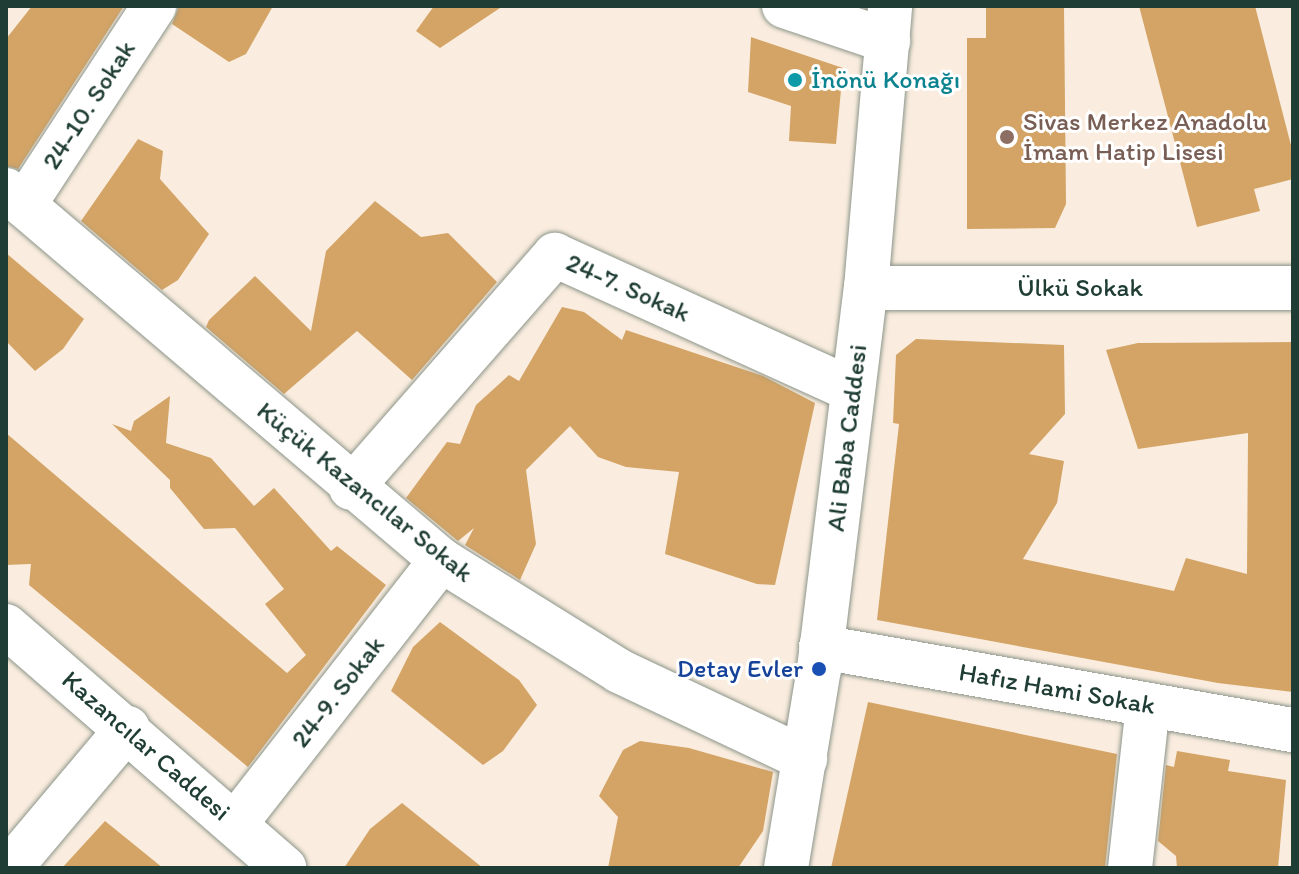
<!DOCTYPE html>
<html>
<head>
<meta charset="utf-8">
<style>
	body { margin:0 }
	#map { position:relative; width:1299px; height:874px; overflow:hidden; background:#faeddf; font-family:Itim,sans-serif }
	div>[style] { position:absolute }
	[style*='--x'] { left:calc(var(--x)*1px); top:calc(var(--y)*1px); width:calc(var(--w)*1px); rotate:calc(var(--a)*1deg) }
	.building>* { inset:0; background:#d3a466 }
	.roads { filter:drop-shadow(0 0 2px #8c958a) drop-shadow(0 0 2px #8c958a) }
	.street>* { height:44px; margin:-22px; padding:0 22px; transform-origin:22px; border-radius:22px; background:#fff }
	.secondary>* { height:44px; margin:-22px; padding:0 22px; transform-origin:22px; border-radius:22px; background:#fff }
	.dots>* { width:22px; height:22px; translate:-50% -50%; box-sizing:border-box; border:4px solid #fff; border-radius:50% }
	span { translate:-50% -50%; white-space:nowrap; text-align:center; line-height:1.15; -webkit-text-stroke:6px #fff; paint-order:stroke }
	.culture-label { font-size:26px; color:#0d838f }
	.left { translate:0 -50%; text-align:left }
	.street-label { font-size:26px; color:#1f3d34 }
	.education-label { font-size:26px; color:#785e54 }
	.transit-label { font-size:26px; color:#164399 }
	.right { translate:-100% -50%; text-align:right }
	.frame { position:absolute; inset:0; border:8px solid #1f3d34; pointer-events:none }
</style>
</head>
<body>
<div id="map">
	<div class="building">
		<i style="clip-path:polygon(32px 6px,124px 6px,18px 169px,6px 166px,6px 39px)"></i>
		<i style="clip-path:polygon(179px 6px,273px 6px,246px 54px,229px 62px,172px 24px)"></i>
		<i style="clip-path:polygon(434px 6px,503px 6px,440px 48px,416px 31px)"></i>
		<i style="clip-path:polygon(986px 6px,1064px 6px,1066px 204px,1055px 228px,967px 229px,967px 38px,986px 38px)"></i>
		<i style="clip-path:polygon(1139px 6px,1255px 6px,1293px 153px,1293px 179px,1254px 189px,1260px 211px,1197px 227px)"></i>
		<i style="clip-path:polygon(751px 37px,843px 68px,836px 144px,789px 141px,791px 106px,748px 92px)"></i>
		<i style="clip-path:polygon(138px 139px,163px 151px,160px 179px,209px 234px,178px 280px,162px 290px,81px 221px)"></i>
		<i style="clip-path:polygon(375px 201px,421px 237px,448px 233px,497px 282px,412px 380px,357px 331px,284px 394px,206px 327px,209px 320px,255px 276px,311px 331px,326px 251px)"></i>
		<i style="clip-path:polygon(6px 253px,84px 319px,63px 349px,35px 371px,6px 341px)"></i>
		<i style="clip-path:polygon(562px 307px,584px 312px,622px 340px,626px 330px,763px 376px,815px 403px,775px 585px,757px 584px,665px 554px,679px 472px,626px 467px,598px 457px,570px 426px,526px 470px,536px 544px,520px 580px,465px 545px,474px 528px,458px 541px,406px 498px,447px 442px,460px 444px,476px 405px,509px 375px,519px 381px)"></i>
		<i style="clip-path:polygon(916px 339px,1064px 345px,1065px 414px,1029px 454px,1064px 461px,1057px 503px,1023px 559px,1174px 591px,1186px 558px,1247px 574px,1248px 433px,1138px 449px,1106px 350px,1138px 343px,1293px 342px,1293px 692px,1218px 683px,877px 620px,899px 424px,893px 423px,896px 355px)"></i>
		<i style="clip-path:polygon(170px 396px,166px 443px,211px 458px,254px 506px,274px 488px,331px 551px,337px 546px,386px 585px,248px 767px,29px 585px,31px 564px,6px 565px,6px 433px,287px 673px,306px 655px,265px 604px,284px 589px,235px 528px,204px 529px,170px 488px,170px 480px,112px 424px,131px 431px,134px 421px)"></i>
		<i style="clip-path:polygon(440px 622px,519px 680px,537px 705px,503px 751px,483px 765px,391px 691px,413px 647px)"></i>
		<i style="clip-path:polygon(868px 702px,1117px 754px,1105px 868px,831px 868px)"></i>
		<i style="clip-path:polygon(640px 741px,689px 748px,773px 772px,763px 831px,738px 868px,608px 868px,618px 817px,599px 796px,623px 750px)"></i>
		<i style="clip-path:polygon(1177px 751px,1230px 760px,1228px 771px,1286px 780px,1278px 868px,1177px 868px,1176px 856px,1158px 841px,1166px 765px,1174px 767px)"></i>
		<i style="clip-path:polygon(402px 803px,483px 868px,344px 868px,370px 829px)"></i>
		<i style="clip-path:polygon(105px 821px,163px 868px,62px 868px)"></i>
	</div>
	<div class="roads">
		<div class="street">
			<i style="--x:784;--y:6;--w:110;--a:18.6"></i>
			<i style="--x:6;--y:190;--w:571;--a:40.38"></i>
			<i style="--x:441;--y:560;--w:210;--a:31.9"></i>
			<i style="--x:619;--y:671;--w:206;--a:25.3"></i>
			<i style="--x:24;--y:205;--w:238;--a:-56.8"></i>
			<i style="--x:866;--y:288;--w:427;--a:0"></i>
			<i style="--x:351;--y:488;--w:310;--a:-48.8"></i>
			<i style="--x:555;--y:255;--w:325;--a:24.4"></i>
			<i style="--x:821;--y:647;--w:479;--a:10"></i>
			<i style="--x:235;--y:824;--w:335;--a:-52"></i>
			<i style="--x:10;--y:868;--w:183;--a:-49.9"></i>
			<i style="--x:1130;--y:868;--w:164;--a:-83.7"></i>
		</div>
		<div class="secondary">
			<i style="--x:6;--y:626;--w:369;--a:41"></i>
			<i style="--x:786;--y:868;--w:202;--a:-80.6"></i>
			<i style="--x:819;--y:669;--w:384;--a:-83"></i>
			<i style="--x:866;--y:288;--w:283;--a:-85.1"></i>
		</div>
	</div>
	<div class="dots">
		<i style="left:795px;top:80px;background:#0f9aa8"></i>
		<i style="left:1007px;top:137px;background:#8d6e63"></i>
		<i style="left:819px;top:669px;background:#1a4fb4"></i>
	</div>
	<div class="culture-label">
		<span class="left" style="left:811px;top:80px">İnönü Konağı</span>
	</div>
	<div class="street-label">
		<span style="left:89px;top:105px;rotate:-57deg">24-10. Sokak</span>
		<span style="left:628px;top:288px;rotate:24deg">24-7. Sokak</span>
		<span style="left:1080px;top:288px">Ülkü Sokak</span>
		<span style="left:847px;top:438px;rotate:-83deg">Ali Baba Caddesi</span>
		<span style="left:365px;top:492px;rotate:39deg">Küçük Kazancılar Sokak</span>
		<span style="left:1057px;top:689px;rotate:10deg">Hafız Hami Sokak</span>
		<span style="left:338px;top:692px;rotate:-52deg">24-9. Sokak</span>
		<span style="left:146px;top:746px;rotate:41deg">Kazancılar Caddesi</span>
	</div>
	<div class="education-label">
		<span class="left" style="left:1023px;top:137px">Sivas Merkez Anadolu<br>İmam Hatip Lisesi</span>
	</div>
	<div class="transit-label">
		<span class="right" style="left:803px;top:669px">Detay Evler</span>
	</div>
	<div class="frame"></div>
</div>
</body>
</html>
